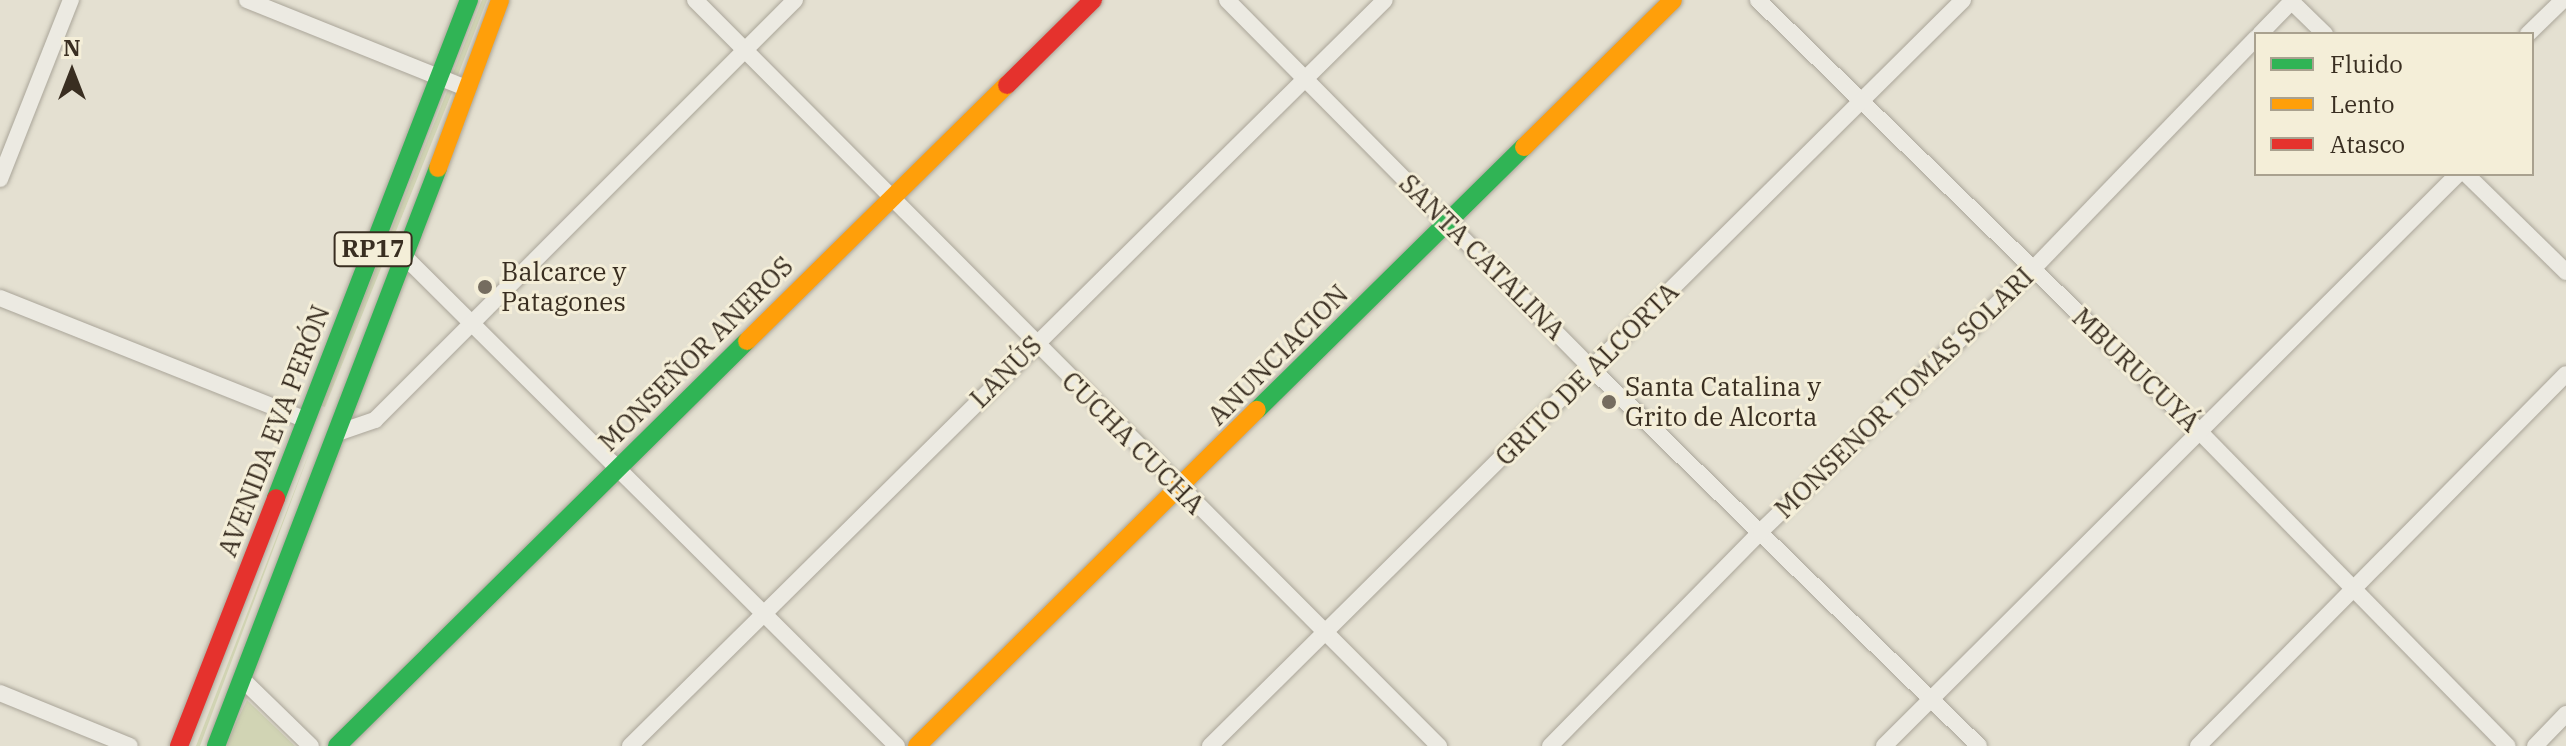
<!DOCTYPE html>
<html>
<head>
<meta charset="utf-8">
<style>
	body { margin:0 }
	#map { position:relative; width:2566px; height:746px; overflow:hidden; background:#e4e0d1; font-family:"IBM Plex Serif",serif }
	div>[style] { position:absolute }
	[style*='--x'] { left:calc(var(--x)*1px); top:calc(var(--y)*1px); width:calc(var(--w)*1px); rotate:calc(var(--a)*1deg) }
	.green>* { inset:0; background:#d1d4b4; transform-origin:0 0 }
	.roads { filter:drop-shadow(0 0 2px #aaa599) drop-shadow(0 0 2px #aaa599) }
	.street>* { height:16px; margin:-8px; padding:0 8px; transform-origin:8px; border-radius:8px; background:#eceae2 }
	.fast>* { height:18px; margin:-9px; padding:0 9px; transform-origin:9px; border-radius:9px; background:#30b455 }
	.slow>* { height:18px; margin:-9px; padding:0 9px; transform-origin:9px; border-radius:9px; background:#ff9f0a }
	.jam>* { height:18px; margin:-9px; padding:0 9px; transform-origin:9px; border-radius:9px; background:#e5322d }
	.dots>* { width:22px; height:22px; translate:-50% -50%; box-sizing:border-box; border:4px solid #f4eed8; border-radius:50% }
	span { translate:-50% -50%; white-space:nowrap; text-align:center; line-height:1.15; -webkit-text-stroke:6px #f4eed8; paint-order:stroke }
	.shield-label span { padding:2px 6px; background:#f4eed8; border:2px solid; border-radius:6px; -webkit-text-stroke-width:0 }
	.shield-label { font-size:24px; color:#392e21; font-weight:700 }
	.street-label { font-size:26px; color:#392e21 }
	.poi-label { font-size:26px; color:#392e21 }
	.left { translate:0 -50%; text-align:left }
	.legend { position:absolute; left:2254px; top:32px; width:280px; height:144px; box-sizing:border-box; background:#f4eed8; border:2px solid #a9a18f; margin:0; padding:10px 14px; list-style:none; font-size:24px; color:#392e21 }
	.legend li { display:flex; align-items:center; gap:16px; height:40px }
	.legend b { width:40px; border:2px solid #a9a18f }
	.north { position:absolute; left:32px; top:32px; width:80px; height:80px; -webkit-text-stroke:6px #f4eed8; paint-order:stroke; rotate:0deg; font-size:22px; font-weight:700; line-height:32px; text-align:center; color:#392e21 }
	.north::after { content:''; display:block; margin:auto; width:28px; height:36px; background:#392e21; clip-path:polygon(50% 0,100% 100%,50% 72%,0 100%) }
</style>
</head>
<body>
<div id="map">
	<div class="green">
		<i style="clip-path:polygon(482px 0,487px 0,458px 75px,453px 73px)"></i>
		<i style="left:448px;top:89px;width:5px;height:341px;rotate:22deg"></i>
		<i style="clip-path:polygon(314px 440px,200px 746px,196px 746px)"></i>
		<i style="clip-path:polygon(247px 700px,295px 746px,225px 746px)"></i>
	</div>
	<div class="roads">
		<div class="street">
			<i style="--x:247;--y:0;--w:236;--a:21.9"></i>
			<i style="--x:695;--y:0;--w:1054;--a:45.08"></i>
			<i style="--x:1227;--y:0;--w:519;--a:45.31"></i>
			<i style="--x:1592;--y:369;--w:540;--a:44.25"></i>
			<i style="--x:1758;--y:0;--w:619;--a:44.35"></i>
			<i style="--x:2201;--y:433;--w:438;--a:45.6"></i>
			<i style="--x:2290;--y:0;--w:49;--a:44.2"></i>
			<i style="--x:2260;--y:34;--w:46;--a:-45.9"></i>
			<i style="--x:2528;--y:34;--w:49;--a:-44.2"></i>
			<i style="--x:2466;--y:174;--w:140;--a:44.4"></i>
			<i style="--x:0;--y:179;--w:193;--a:-68.4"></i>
			<i style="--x:404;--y:256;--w:695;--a:44.83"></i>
			<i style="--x:0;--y:298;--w:330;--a:21.7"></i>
			<i style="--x:340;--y:432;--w:37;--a:-19"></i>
			<i style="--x:375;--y:420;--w:594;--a:-45"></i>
			<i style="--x:242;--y:679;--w:96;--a:44.2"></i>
			<i style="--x:0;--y:693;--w:140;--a:22.2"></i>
			<i style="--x:630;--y:746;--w:1061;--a:-44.66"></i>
			<i style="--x:1210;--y:746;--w:1060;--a:-44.73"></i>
			<i style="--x:1550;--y:746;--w:301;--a:-45.5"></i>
			<i style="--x:1761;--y:531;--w:376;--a:-43.9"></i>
			<i style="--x:2032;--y:270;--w:322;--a:-46"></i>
			<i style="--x:1884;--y:746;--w:810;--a:-44.9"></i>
			<i style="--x:2198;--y:746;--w:523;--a:-45.31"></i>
			<i style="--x:2535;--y:746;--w:45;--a:-45.9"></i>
		</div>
		<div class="fast">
			<i style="--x:1257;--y:410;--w:375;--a:-44.6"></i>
			<i style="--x:276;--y:498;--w:534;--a:-68.82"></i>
			<i style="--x:216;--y:746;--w:619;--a:-68.99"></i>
			<i style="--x:337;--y:746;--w:576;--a:-44.65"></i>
		</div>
		<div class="slow">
			<i style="--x:1524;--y:147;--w:209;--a:-44.6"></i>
			<i style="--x:438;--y:168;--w:179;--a:-69.7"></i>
			<i style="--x:747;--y:341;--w:365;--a:-44.6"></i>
			<i style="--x:917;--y:746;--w:478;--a:-44.7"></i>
		</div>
		<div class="jam">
			<i style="--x:1007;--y:85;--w:121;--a:-44.7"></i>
			<i style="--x:179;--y:746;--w:266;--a:-68.6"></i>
		</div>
	</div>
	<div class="dots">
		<i style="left:485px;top:287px;background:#756c5f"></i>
		<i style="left:1609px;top:402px;background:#756c5f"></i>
	</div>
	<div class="shield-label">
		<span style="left:373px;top:249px">RP17</span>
	</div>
	<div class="street-label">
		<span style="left:1482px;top:257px;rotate:45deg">SANTA CATALINA</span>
		<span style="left:696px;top:354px;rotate:-45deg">MONSEÑOR ANEROS</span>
		<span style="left:1278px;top:355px;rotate:-45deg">ANUNCIACION</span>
		<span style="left:2136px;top:370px;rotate:44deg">MBURUCUYÁ</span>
		<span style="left:1006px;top:372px;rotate:-45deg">LANÚS</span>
		<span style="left:1587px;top:374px;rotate:-45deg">GRITO DE ALCORTA</span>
		<span style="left:1904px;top:393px;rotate:-44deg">MONSENOR TOMAS SOLARI</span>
		<span style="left:274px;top:431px;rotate:-69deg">AVENIDA EVA PERÓN</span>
		<span style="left:1133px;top:443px;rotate:45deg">CUCHA CUCHA</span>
	</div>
	<div class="poi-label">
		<span class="left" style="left:501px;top:287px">Balcarce y<br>Patagones</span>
		<span class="left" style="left:1625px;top:402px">Santa Catalina y<br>Grito de Alcorta</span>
	</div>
	<ul class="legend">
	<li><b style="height:10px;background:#30b455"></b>Fluido</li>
	<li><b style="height:10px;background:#ff9f0a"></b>Lento</li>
	<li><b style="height:10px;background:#e5322d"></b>Atasco</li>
	</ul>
	<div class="north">N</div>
</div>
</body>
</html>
